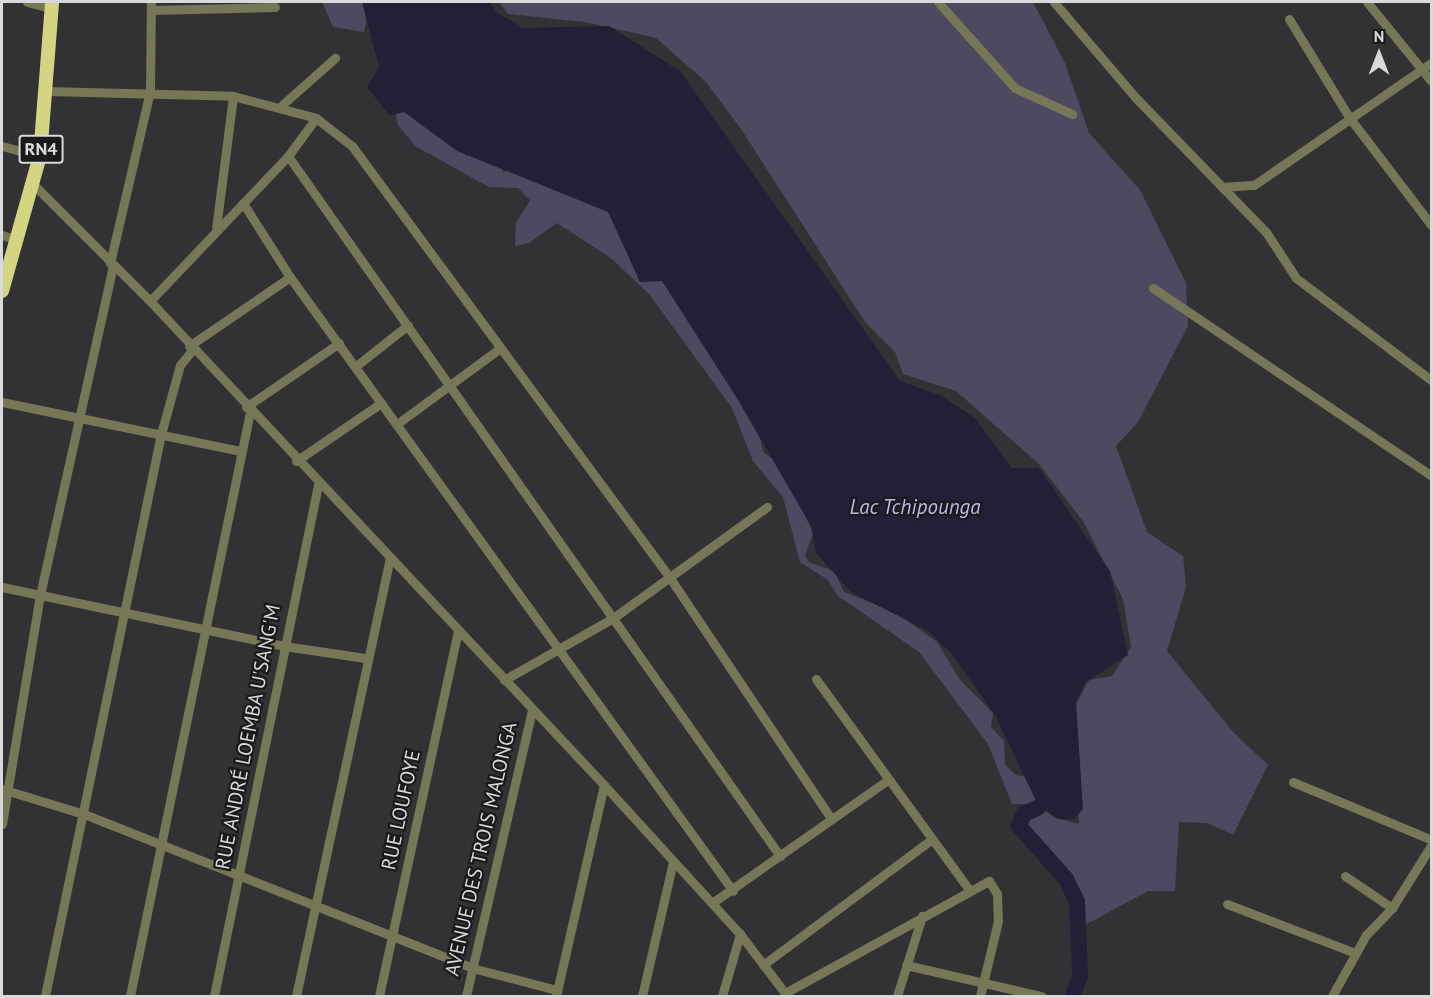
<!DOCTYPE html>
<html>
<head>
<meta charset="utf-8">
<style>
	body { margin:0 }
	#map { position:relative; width:1433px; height:998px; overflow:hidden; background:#323235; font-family:"PT Sans",sans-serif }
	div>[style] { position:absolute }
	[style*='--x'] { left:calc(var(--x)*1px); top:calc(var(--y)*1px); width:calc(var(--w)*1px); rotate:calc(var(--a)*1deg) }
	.green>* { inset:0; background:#4c4960 }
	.water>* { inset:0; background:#231f37 }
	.river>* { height:16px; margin:-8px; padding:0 8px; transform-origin:8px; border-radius:8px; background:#231f37 }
	.minor>* { height:9px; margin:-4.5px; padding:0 4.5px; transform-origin:4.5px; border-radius:4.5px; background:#757757 }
	.highway>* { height:14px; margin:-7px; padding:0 7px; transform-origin:7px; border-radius:7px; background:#d3d583 }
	span { translate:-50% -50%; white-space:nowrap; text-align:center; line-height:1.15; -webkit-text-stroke:4.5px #1a1a1b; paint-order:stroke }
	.shield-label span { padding:2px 4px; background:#1a1a1b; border:2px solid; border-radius:4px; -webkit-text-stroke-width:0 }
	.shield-label { font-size:18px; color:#d9d9db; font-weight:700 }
	.street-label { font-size:20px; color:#d9d9db }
	.water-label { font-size:21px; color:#beb6eb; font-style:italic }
	.frame { position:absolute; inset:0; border:3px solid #d9d9db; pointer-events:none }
	.north { position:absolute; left:1349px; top:24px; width:60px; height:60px; -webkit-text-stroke:4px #1a1a1b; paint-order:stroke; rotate:0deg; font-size:16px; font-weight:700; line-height:24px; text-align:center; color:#d9d9db }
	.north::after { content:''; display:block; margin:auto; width:21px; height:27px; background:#d9d9db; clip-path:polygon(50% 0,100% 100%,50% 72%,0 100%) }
</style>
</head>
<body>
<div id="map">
	<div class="green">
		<i style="clip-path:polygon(322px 2px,363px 2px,369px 8px,364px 32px,333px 27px)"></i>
		<i style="clip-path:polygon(499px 2px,1033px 2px,1065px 63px,1089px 133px,1140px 190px,1186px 283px,1188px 326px,1138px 422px,1116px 446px,1147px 532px,1183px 556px,1186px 587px,1167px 651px,1233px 732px,1268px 765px,1233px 835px,1208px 823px,1179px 822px,1175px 891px,1148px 891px,1085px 925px,1028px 833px,1026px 804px,1012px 804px,988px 744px,919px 652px,838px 596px,828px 580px,800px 562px,783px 497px,753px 461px,732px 408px,649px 294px,612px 259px,557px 223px,529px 243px,515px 246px,516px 223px,530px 200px,518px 188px,489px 187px,415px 146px,398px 125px,395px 110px,406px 104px,451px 137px,466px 156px,500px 155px,503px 173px,511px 166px,606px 207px,665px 276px,757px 423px,763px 452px,783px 467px,813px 533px,805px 556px,810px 563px,834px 571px,844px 592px,895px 612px,937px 642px,960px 680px,993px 713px,991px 727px,1004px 741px,1005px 765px,1016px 775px,1037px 779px,1040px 798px,1034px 801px,1055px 818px,1079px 824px,1074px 708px,1089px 680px,1112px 676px,1131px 647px,1123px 599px,1083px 521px,1038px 463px,956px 391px,903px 374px,895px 352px,865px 322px,741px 129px,706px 82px,656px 38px,585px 22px,508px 14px)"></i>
	</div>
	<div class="water">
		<i style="clip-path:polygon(362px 2px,490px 2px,496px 12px,523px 28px,609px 26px,680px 71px,900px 381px,942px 396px,975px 418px,1012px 468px,1039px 468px,1110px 571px,1128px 655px,1085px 683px,1076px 702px,1083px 809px,1074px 819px,1060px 819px,1039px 807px,995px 715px,951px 653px,928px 631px,851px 592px,816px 553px,811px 526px,738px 400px,662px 281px,640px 282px,608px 212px,457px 151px,404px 112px,390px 116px,367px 87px,379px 67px)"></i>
	</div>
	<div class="river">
		<i style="--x:1039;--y:807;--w:17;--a:155"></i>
		<i style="--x:1024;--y:814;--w:13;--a:113"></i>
		<i style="--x:1019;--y:826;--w:71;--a:48.4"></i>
		<i style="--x:1066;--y:879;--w:25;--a:64"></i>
		<i style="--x:1077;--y:902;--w:73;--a:87.6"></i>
		<i style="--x:1080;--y:975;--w:22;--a:108"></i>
	</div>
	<div class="minor">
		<i style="--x:27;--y:2;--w:25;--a:14"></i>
		<i style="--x:938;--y:2;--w:115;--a:48.2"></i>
		<i style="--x:1015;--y:88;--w:63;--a:24.5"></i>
		<i style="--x:1054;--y:2;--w:126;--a:49.5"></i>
		<i style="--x:1136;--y:98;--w:187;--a:45.9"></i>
		<i style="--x:1266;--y:232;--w:55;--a:56.9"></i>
		<i style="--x:1296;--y:278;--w:171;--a:37.1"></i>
		<i style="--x:1367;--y:2;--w:103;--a:50.9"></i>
		<i style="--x:151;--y:10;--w:124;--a:-1.4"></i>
		<i style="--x:1289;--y:19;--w:115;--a:58.5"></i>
		<i style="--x:1349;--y:117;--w:137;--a:52.7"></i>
		<i style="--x:47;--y:91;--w:186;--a:1.5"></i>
		<i style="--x:233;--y:96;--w:86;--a:14.8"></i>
		<i style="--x:316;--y:118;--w:46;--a:37.9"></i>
		<i style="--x:352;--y:146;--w:536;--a:53.64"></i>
		<i style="--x:670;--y:578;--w:288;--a:56.2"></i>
		<i style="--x:282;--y:105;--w:71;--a:-41.6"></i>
		<i style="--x:2;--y:146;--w:39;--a:15"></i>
		<i style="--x:288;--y:156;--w:856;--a:54.9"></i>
		<i style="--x:35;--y:186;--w:163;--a:45"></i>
		<i style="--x:150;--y:301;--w:664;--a:46.83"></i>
		<i style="--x:604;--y:785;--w:202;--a:47.6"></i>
		<i style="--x:740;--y:934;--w:74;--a:52.7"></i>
		<i style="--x:785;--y:993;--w:233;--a:-28.8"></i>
		<i style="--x:989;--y:881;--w:15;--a:58"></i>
		<i style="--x:997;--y:894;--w:27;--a:88"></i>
		<i style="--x:998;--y:921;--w:77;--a:103.5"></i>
		<i style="--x:1222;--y:187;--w:32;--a:-4"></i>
		<i style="--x:1254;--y:185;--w:216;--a:-34.6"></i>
		<i style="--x:243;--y:203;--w:88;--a:57.6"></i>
		<i style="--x:290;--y:277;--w:757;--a:54.19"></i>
		<i style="--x:216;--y:229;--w:134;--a:-82.7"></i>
		<i style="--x:2;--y:235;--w:16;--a:18"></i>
		<i style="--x:110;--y:263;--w:177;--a:-76.9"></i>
		<i style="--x:150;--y:91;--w:89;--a:-89.4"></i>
		<i style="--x:1153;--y:288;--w:336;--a:34"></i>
		<i style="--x:150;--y:301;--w:200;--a:-46.4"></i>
		<i style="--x:288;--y:156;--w:47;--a:-53.6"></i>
		<i style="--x:189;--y:346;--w:122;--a:-34.3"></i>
		<i style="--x:356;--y:366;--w:66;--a:-38.3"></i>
		<i style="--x:2;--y:402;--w:244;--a:11.6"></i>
		<i style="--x:246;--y:407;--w:113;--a:-34.5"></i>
		<i style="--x:397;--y:424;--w:128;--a:-36.4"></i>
		<i style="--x:296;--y:461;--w:103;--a:-34.3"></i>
		<i style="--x:2;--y:587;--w:288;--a:11.8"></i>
		<i style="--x:284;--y:646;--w:82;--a:8.4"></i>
		<i style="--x:816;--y:679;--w:262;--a:54"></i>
		<i style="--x:504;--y:680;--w:125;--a:-29.6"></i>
		<i style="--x:613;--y:618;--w:190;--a:-35.8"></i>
		<i style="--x:1293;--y:782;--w:151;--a:22.6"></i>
		<i style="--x:2;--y:789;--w:86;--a:17"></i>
		<i style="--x:84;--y:814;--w:417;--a:21.6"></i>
		<i style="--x:472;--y:968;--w:88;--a:14.5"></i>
		<i style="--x:2;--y:824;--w:232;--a:-80.6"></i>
		<i style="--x:40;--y:595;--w:338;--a:-77.5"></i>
		<i style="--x:1345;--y:876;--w:57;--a:34.2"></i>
		<i style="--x:712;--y:903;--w:213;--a:-35"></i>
		<i style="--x:1227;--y:904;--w:137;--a:20.9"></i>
		<i style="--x:763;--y:965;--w:209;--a:-36.7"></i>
		<i style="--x:906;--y:965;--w:139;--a:12.9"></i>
		<i style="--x:45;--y:996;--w:574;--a:-78.34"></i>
		<i style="--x:161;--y:434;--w:72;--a:-74.6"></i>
		<i style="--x:180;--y:365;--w:19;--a:-51"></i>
		<i style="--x:130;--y:996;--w:596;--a:-78.39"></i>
		<i style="--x:214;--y:996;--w:521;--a:-78.5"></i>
		<i style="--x:296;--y:996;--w:447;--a:-77.9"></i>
		<i style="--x:379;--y:996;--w:373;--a:-77.8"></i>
		<i style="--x:466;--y:996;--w:294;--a:-77"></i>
		<i style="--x:556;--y:996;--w:216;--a:-77.2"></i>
		<i style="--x:642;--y:996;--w:138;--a:-77"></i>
		<i style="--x:722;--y:996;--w:65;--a:-73.8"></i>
		<i style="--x:897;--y:996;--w:84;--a:-72.6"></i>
		<i style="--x:1332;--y:996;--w:70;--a:-60.9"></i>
		<i style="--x:1366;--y:935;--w:37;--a:-46"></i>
		<i style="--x:1392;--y:908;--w:75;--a:-58"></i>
	</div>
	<div class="highway">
		<i style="--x:2;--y:291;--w:140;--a:-74.3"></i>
		<i style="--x:40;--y:156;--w:154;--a:-85.5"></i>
	</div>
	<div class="shield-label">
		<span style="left:41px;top:149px">RN4</span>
	</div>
	<div class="street-label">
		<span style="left:248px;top:737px;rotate:-79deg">RUE ANDRÉ LOEMBA U'SANG'M</span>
		<span style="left:401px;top:810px;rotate:-78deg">RUE LOUFOYE</span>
		<span style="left:481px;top:849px;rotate:-77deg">AVENUE DES TROIS MALONGA</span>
	</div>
	<div class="water-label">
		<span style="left:915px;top:507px">Lac Tchipounga</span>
	</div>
	<div class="frame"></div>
	<div class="north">N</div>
</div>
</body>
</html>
